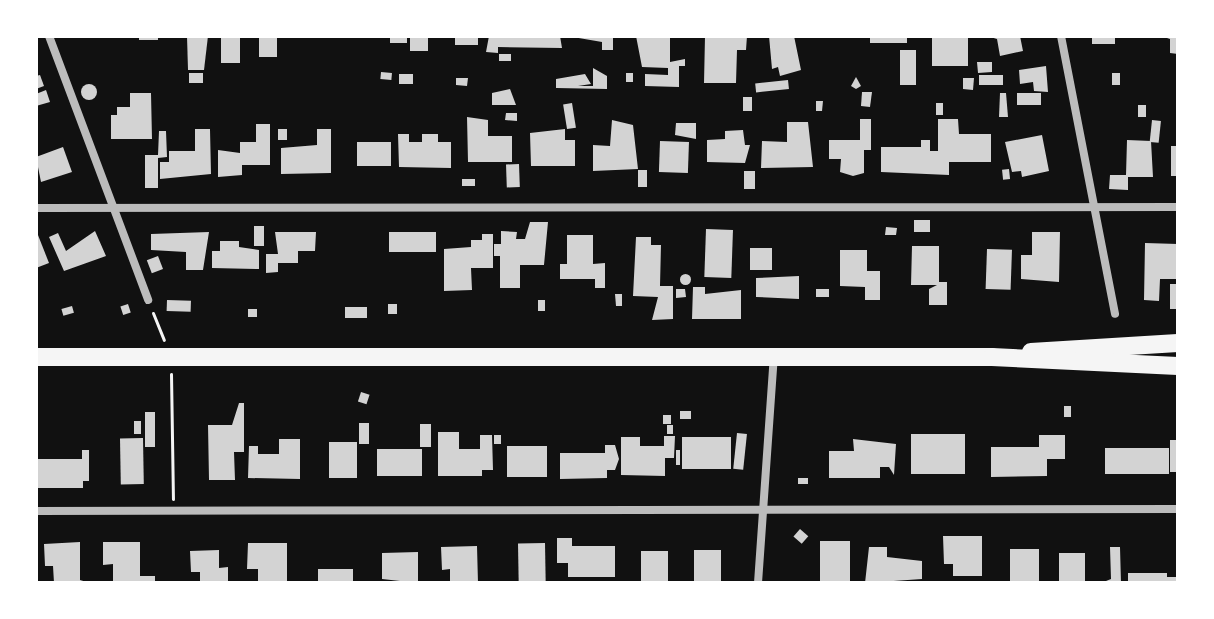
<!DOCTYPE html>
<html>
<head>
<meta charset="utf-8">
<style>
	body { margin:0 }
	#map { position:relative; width:1214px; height:619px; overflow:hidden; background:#111; font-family:"Open Sans",sans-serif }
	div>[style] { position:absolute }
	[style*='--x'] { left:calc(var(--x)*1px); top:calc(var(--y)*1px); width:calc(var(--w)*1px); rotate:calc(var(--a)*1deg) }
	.building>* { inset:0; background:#d3d3d3; transform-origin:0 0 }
	.round { border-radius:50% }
	.path>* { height:3px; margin:-1.5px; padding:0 1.5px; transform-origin:1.5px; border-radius:1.5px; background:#f5f5f5 }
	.minor>* { height:8px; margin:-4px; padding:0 4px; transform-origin:4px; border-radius:4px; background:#bcbcbc }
	.primary>* { height:18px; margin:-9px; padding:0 9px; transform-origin:9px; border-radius:9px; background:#f5f5f5 }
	span { translate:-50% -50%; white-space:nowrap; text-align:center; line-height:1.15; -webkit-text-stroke:8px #fff; paint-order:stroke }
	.frame { position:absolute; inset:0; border:38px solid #fff; pointer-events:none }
</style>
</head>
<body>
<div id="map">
	<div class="building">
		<i style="left:139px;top:36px;width:19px;height:4px"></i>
		<i style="clip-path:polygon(187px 36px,208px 36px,204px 70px,188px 70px)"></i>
		<i style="left:221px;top:36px;width:19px;height:27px"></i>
		<i style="left:259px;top:36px;width:18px;height:21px"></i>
		<i style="left:390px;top:36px;width:17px;height:7px"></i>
		<i style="left:410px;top:36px;width:18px;height:15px"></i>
		<i style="left:455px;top:36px;width:23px;height:9px"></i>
		<i style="clip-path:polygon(489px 36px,560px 36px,562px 48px,498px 47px,498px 53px,486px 52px)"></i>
		<i style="clip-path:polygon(567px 36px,613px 36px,613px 50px,602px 50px,602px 42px)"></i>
		<i style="clip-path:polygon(636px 36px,670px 37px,670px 62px,685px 59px,685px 66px,679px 66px,679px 87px,645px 86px,645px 74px,668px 75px,668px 68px,642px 67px)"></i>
		<i style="clip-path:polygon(705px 36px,747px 36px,746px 50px,737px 50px,736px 83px,704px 83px)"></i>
		<i style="clip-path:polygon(769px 36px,794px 36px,801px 70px,780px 76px,778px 67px,772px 69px)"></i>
		<i style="left:870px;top:36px;width:37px;height:7px"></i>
		<i style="left:932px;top:36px;width:36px;height:30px"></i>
		<i style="clip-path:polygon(987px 36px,1020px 36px,1023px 51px,1000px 56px,997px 39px)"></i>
		<i style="left:1092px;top:36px;width:23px;height:8px"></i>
		<i style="clip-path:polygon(1161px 36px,1178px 36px,1178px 54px,1170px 53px,1170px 39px)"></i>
		<i style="left:900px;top:50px;width:16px;height:35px"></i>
		<i style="left:499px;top:54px;width:12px;height:7px"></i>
		<i style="clip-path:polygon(977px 62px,992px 62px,992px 72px,978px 73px)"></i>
		<i style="clip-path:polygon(1046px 66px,1048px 92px,1034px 91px,1033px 82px,1020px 84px,1019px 70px)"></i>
		<i style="clip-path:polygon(593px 68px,607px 76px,607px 89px,556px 88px,556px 79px,585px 74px,591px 84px,578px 86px,593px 86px)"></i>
		<i style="left:381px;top:72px;width:11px;height:7px;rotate:5deg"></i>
		<i style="left:189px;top:73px;width:14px;height:10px"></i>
		<i style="left:626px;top:73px;width:7px;height:9px"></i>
		<i style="left:1112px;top:73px;width:8px;height:12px"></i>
		<i style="left:399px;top:74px;width:14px;height:10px"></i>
		<i style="clip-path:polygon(40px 75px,44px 86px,36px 89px,36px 76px)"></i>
		<i style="left:979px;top:75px;width:24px;height:10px"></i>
		<i style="clip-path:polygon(856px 77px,861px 86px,856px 89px,851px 86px)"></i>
		<i style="clip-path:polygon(456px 78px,468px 78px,467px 86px,456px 85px)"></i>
		<i style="clip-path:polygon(963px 78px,974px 78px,973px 90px,963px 89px)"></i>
		<i style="left:788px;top:80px;width:9px;height:33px;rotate:84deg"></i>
		<i class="round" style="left:81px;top:84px;width:16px;height:16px"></i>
		<i style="clip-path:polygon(510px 89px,516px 105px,492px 105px,492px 93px)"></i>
		<i style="clip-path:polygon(46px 90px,50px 102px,36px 106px,36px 94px)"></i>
		<i style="clip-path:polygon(862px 92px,872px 92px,870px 107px,861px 106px)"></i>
		<i style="clip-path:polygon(130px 93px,151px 93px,152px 139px,111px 139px,111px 115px,117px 115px,117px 107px,130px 107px)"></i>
		<i style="clip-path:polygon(1000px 93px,1006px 93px,1008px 117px,999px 117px)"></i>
		<i style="left:1017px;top:93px;width:24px;height:12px"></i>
		<i style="left:743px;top:97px;width:9px;height:14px"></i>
		<i style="clip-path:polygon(816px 101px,823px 101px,822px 111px,816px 111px)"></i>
		<i style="left:572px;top:103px;width:25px;height:9px;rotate:81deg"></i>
		<i style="left:936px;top:103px;width:7px;height:12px"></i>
		<i style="left:1138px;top:105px;width:8px;height:12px"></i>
		<i style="clip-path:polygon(506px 113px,517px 113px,517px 121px,505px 120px)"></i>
		<i style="clip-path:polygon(467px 117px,488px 120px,488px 136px,512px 136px,512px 162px,468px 162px)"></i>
		<i style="clip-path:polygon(860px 119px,871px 119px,871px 150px,864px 150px,864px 173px,853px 176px,840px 172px,841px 159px,829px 159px,829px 140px,860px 140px)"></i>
		<i style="clip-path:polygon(938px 119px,958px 119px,959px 134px,991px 134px,991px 162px,949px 162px,949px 175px,881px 172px,881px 147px,921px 147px,921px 140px,930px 140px,930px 151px,938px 151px)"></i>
		<i style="clip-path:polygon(612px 120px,633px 125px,638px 169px,593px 171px,593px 145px,610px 146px)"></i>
		<i style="left:1152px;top:120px;width:9px;height:22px;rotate:6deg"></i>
		<i style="clip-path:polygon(787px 122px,808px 122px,813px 167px,761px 168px,762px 141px,787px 142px)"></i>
		<i style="clip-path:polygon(676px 123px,696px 123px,696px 139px,675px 135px)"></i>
		<i style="clip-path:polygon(256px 124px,270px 124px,270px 165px,242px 165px,242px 175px,218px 177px,218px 150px,240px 153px,240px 142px,256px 142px)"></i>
		<i style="clip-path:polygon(195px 129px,210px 129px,211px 174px,160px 179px,160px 162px,169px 162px,169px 151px,195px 151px)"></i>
		<i style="left:278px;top:129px;width:9px;height:11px"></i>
		<i style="clip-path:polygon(317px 129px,331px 129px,331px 173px,281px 174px,281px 148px,317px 145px)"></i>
		<i style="clip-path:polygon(565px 129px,565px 140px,575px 140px,575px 166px,531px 166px,530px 133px)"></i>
		<i style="clip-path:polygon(743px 130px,745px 145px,750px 145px,745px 163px,707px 162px,707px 140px,725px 139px,725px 131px)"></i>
		<i style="clip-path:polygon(159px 131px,166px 131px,167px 157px,158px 158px,158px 188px,145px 188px,145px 155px,158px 155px)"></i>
		<i style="clip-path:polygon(398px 134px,409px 134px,409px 142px,422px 142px,422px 134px,438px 134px,438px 142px,451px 142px,451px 168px,399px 167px)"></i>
		<i style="clip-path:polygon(1042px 135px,1049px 171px,1022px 177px,1021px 171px,1012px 172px,1005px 142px)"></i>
		<i style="clip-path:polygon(1127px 140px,1151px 141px,1153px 177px,1128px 177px,1128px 190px,1109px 189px,1110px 175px,1126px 175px)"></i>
		<i style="left:660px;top:141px;width:29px;height:31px;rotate:2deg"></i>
		<i style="left:357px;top:142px;width:34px;height:24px"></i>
		<i style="left:1171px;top:146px;width:7px;height:30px"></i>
		<i style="clip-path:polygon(63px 147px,72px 172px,41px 182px,36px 157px)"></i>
		<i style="left:519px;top:164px;width:23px;height:13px;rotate:88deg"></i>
		<i style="left:1009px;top:169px;width:10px;height:7px;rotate:84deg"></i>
		<i style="left:647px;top:170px;width:17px;height:9px;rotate:90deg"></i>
		<i style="left:744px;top:171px;width:11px;height:18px"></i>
		<i style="left:462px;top:179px;width:13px;height:7px"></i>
		<i style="left:914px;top:220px;width:16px;height:12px"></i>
		<i style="clip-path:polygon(530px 222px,548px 222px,544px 265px,520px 265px,520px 288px,500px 288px,500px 256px,494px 256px,494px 244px,501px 244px,501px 231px,517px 232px,516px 239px,525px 239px)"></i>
		<i style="left:254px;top:226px;width:10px;height:20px"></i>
		<i style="clip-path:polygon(886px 227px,897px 228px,896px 235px,885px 235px)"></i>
		<i style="left:706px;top:229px;width:27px;height:48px;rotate:2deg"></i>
		<i style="clip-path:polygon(36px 230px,49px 263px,36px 268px)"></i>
		<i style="clip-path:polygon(95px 231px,106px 256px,64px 271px,49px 237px,58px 233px,66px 251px)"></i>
		<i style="clip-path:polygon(209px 232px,203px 270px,186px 270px,186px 252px,151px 250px,151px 234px)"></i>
		<i style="clip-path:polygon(275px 232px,316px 232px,315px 251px,298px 251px,298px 263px,278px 263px,278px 272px,266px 273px,266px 254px,278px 254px)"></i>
		<i style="left:389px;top:232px;width:47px;height:20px"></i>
		<i style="clip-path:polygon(1032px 232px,1060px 232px,1059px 282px,1021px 279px,1021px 255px,1032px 255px)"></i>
		<i style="clip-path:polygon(482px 234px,493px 234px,493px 268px,471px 268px,472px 290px,444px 291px,444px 249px,471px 247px,471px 240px,482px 240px)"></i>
		<i style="clip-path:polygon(567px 235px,593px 235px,593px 264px,605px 263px,605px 288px,595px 288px,595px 279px,560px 279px,560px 264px,567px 264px)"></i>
		<i style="clip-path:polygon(636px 237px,651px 237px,651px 245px,661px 245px,660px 286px,673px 286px,673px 319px,652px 320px,658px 297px,633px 296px)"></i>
		<i style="clip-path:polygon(220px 241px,239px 241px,239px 247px,259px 250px,259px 269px,212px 268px,212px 251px,220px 251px)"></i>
		<i style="clip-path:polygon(1145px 243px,1178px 244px,1178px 279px,1160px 279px,1159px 301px,1144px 300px)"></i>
		<i style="clip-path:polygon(912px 246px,939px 246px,939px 282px,947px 282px,947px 305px,929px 305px,929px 289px,937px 285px,911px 285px)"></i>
		<i style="left:750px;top:248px;width:22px;height:22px"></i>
		<i style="left:987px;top:249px;width:25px;height:40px;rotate:2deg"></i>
		<i style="clip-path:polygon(840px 250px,867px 250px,867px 271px,880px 271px,880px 300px,865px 300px,865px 287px,840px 286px)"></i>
		<i style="left:158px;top:256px;width:14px;height:12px;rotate:69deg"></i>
		<i class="round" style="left:679.5px;top:273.5px;width:11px;height:11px"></i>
		<i style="clip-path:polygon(799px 276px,799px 299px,756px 297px,756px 278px)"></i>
		<i style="left:1170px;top:284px;width:8px;height:25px"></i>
		<i style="clip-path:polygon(693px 287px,705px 287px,705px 294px,741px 290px,741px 319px,692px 319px)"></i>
		<i style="clip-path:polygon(676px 289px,685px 289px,686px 297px,676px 298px)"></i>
		<i style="left:816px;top:289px;width:13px;height:8px"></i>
		<i style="clip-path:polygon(615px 294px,622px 294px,622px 306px,616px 306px)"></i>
		<i style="left:167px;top:300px;width:24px;height:11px;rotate:2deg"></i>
		<i style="left:538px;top:300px;width:7px;height:11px"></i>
		<i style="left:128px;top:304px;width:9px;height:8px;rotate:72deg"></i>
		<i style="left:388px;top:304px;width:9px;height:10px"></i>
		<i style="left:72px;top:306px;width:7px;height:11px;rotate:74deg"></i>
		<i style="left:345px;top:307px;width:22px;height:11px"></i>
		<i style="left:248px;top:309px;width:9px;height:8px"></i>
		<i style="left:361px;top:392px;width:9px;height:10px;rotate:18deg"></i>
		<i style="clip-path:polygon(239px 403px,244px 403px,244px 452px,234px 452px,235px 480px,209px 480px,208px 425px,232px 425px)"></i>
		<i style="left:1064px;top:406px;width:7px;height:11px"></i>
		<i style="left:680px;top:411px;width:11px;height:8px"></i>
		<i style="left:145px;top:412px;width:10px;height:35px"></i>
		<i style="left:663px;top:415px;width:8px;height:9px"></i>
		<i style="left:134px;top:421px;width:7px;height:13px"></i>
		<i style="left:359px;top:423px;width:10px;height:21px"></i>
		<i style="left:420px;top:424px;width:11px;height:23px"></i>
		<i style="left:667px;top:425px;width:6px;height:9px"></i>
		<i style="clip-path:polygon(438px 432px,459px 432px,459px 449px,480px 449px,480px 435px,492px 435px,493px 470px,482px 470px,482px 476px,438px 476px)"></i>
		<i style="left:737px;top:433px;width:10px;height:36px;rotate:6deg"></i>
		<i style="left:911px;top:434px;width:54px;height:40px"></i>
		<i style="left:494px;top:435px;width:7px;height:9px"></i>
		<i style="clip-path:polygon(1039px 435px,1065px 435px,1065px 459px,1047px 459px,1047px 476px,991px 477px,991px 447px,1039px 447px)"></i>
		<i style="clip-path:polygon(664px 436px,675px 436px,674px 458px,665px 458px,665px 476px,621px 475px,621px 437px,640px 437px,640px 446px,664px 446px)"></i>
		<i style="left:682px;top:437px;width:49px;height:32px"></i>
		<i style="left:143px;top:438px;width:46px;height:23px;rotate:89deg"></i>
		<i style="clip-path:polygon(279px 439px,300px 439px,300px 479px,248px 478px,249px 446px,258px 446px,258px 454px,279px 454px)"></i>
		<i style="clip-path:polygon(853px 439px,896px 444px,894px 475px,889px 467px,880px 467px,880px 478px,829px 478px,829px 451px,854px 451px)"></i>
		<i style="left:1170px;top:440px;width:8px;height:32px"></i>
		<i style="left:329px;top:442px;width:28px;height:36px"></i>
		<i style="clip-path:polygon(605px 445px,615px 445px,619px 459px,615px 470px,607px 470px,607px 478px,560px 479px,560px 453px,605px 453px)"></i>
		<i style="left:507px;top:446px;width:40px;height:31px"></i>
		<i style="left:1105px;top:448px;width:64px;height:26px"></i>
		<i style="left:377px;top:449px;width:45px;height:27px"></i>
		<i style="clip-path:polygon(82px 450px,89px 450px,89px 481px,83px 481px,83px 488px,36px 488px,36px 459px,82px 459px)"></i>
		<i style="left:680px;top:450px;width:15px;height:4px;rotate:90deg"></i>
		<i style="left:798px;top:478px;width:10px;height:6px"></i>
		<i style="left:800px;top:529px;width:11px;height:10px;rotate:41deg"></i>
		<i style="clip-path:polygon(943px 536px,982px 536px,982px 576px,953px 576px,953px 564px,944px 564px)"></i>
		<i style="clip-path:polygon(557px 538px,572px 538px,572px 546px,615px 546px,615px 577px,568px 577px,568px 563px,557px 563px)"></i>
		<i style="left:820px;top:541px;width:30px;height:42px"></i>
		<i style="clip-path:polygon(80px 542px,80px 580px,90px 583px,54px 583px,53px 566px,45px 566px,44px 544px)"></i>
		<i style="clip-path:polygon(103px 542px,140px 542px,140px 576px,155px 576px,155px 583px,113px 583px,113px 564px,103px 565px)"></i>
		<i style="clip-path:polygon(248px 543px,287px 543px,287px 583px,258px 583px,258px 569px,247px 569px)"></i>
		<i style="left:545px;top:543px;width:40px;height:27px;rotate:89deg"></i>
		<i style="clip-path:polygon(477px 546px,478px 583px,450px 583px,450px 569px,442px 570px,441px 547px)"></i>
		<i style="clip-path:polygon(869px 547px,887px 547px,887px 557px,922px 561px,922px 579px,865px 583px)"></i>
		<i style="clip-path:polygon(1110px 547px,1120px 547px,1121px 583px,1101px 583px,1111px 579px)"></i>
		<i style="left:1010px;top:549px;width:29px;height:34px"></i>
		<i style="clip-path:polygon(219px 550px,219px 568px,228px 567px,228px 583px,200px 583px,200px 572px,191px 572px,190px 551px)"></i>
		<i style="left:721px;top:550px;width:33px;height:27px;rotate:90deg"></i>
		<i style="left:641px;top:551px;width:27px;height:32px"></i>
		<i style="clip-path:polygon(418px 552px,418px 583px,382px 579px,382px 553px)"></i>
		<i style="left:1059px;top:553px;width:26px;height:30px"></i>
		<i style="left:318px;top:569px;width:35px;height:14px"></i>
		<i style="clip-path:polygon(1128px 573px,1167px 573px,1167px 577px,1178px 577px,1178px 583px,1128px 583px)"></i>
	</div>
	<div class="path">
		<i style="--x:153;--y:313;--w:29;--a:68"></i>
		<i style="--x:171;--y:374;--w:125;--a:89.1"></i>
	</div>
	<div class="minor">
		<i style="--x:49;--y:36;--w:282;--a:69.4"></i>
		<i style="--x:1061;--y:36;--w:283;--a:79"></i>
		<i style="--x:36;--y:208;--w:1142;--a:-0.05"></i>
		<i style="--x:36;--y:511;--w:1142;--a:-0.1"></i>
		<i style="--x:758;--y:583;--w:228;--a:-86"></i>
	</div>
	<div class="primary">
		<i style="--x:1031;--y:352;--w:147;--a:-3.5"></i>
		<i style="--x:36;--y:357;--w:956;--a:0"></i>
		<i style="--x:992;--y:357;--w:186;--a:2.8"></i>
	</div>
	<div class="frame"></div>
</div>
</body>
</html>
